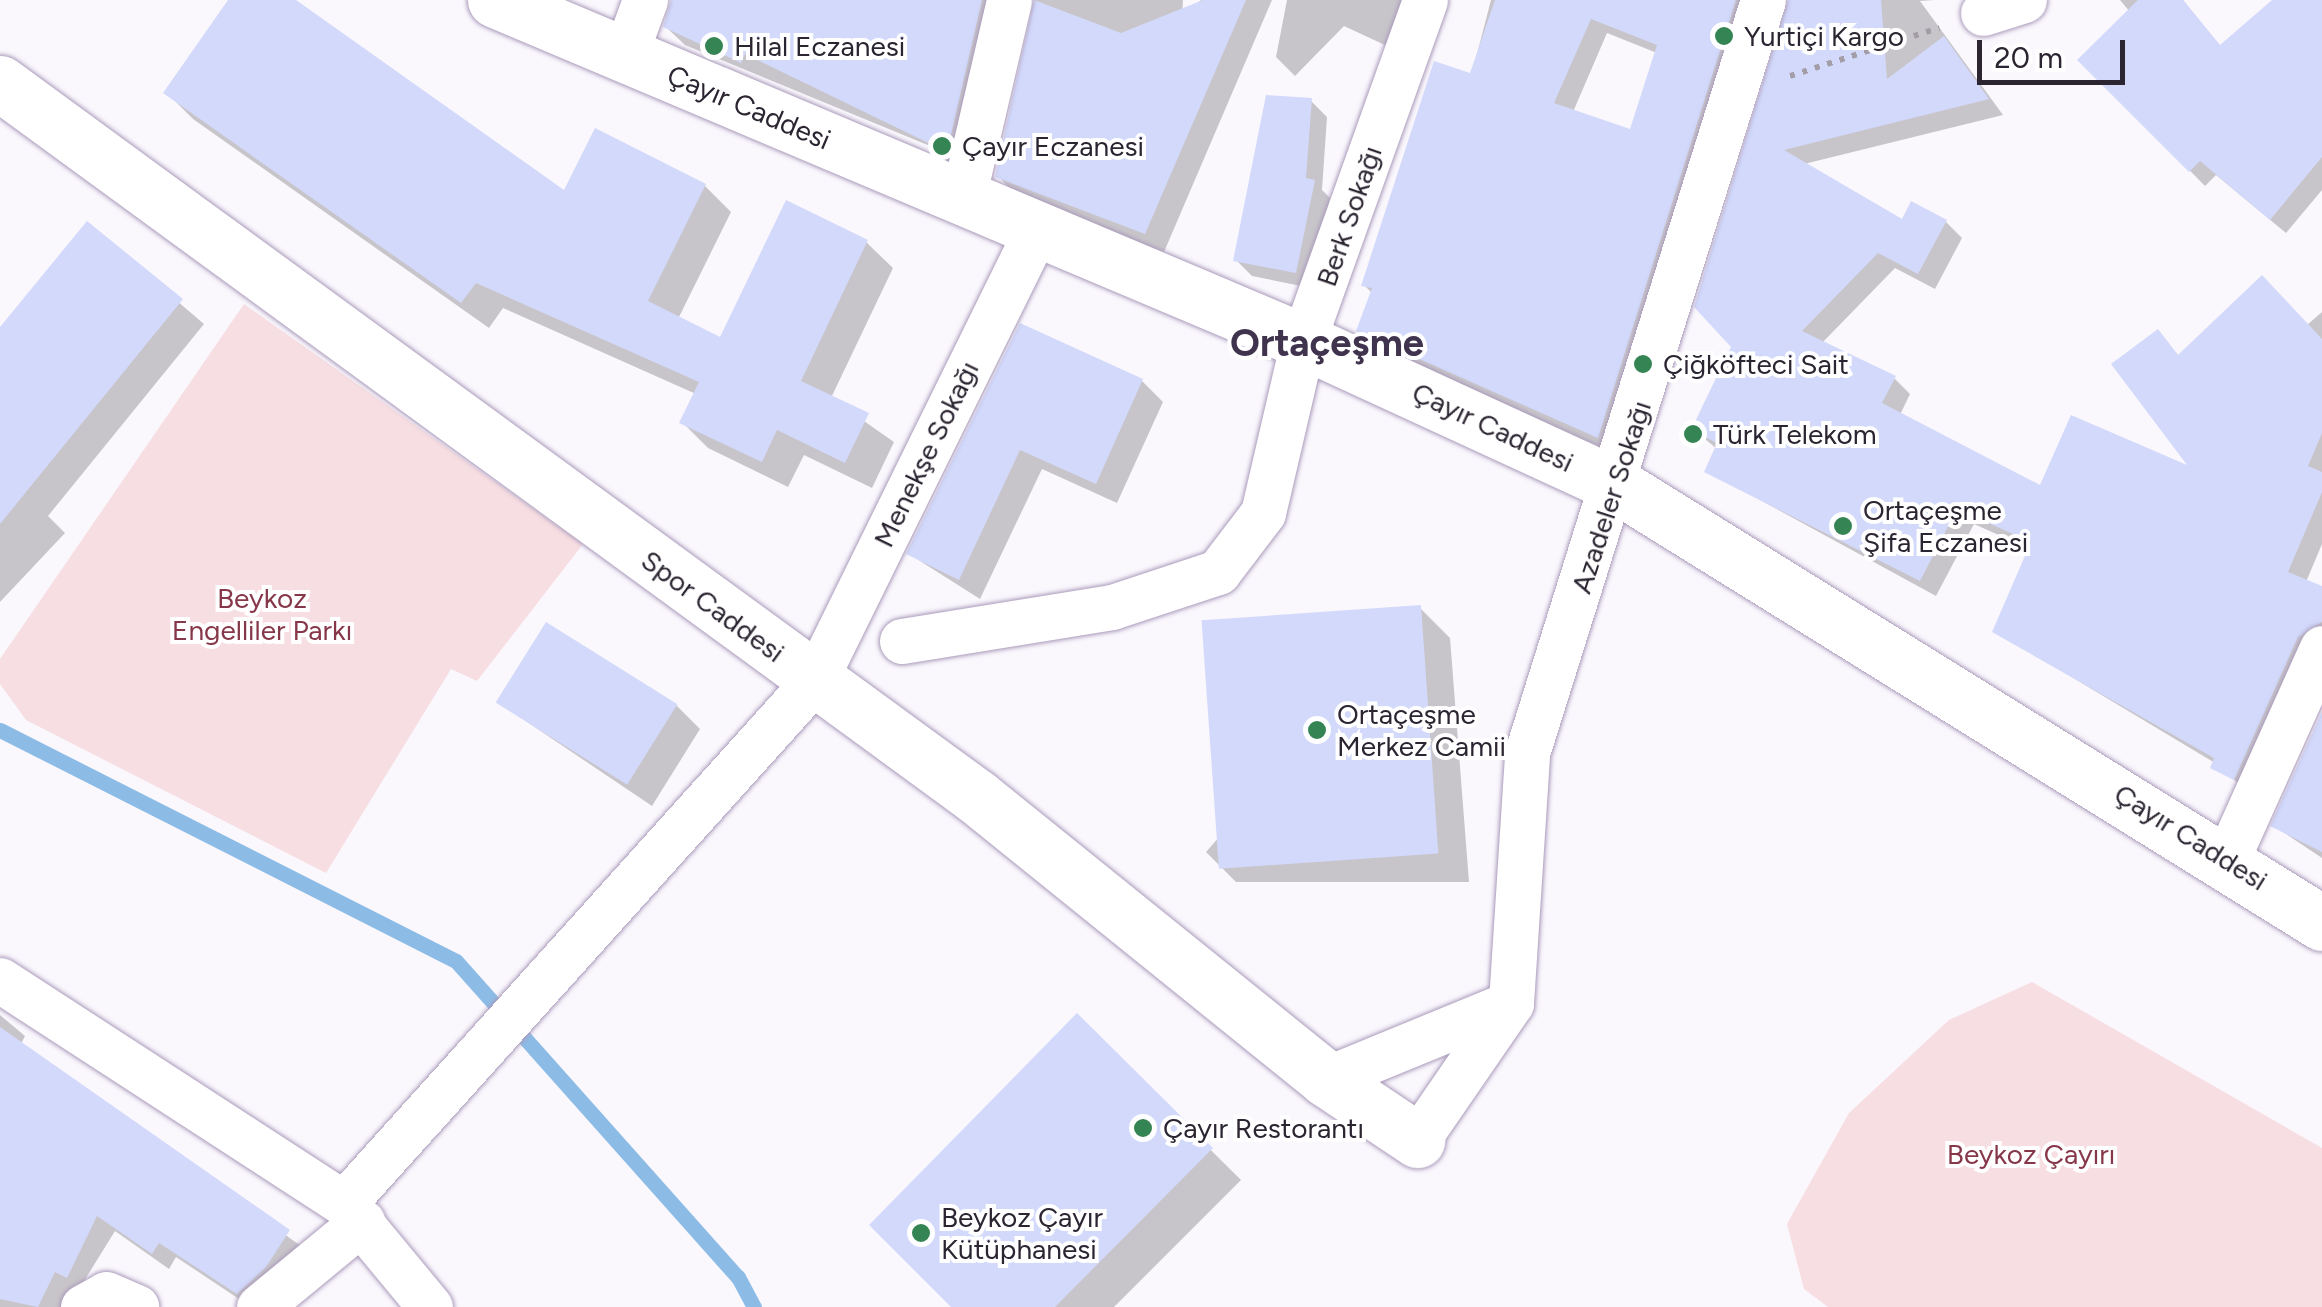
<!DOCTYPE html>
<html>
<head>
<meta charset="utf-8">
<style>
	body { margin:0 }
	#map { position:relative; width:2322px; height:1307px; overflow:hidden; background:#faf7fd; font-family:Figtree,sans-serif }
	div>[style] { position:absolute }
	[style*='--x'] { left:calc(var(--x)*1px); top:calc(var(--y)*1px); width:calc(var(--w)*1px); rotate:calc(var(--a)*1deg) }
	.green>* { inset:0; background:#f7dee2 }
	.shadow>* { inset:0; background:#0003 }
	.stream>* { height:15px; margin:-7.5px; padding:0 7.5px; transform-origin:7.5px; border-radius:7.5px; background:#8cbce6 }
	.building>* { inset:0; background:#d2d9fb; transform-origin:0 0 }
	.path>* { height:6px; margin-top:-3px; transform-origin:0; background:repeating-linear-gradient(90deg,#a29da6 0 5px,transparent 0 13px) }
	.roads { filter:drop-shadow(0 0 2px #aa9bbb) drop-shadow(0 0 2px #aa9bbb) }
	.minor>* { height:45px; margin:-22.5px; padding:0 22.5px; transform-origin:22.5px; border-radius:22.5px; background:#fff }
	.tertiary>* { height:55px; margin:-27.5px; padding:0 27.5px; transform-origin:27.5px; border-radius:27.5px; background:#fff }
	.primary>* { height:55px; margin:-27.5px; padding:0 27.5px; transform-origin:27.5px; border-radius:27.5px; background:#fff }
	.dots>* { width:28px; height:28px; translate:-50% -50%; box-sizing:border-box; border:5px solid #fff; border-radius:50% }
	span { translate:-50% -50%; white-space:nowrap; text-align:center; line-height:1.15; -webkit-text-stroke:8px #fff; paint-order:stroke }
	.poi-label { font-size:28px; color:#2b2431 }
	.left { translate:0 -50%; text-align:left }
	.street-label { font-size:28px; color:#2b2431 }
	.park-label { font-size:28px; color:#863749 }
	.district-label { font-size:38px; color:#40334d; font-weight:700 }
	.scale { position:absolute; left:1977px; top:40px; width:148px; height:45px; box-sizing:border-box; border:5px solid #2b2431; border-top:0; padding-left:12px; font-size:30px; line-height:35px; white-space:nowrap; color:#2b2431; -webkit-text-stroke:8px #fff; paint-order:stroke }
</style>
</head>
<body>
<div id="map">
	<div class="green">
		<i style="clip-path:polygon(244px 304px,583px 544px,477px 681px,451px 669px,326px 873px,26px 720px,0 684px,0 659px)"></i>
		<i style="clip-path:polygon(2032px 982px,2322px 1148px,2322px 1307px,1828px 1307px,1804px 1289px,1787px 1224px,1849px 1113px,1949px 1020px)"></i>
	</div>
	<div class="shadow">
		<i style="clip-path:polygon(232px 0,291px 0,565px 194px,705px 186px,731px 212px,678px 319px,722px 341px,866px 242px,893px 268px,831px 398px,894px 442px,872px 488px,804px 455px,788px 487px,708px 448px,682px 422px,696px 394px,503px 308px,489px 328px,193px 119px,166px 92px)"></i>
		<i style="clip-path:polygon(678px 0,1013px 0,948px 164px,930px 146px,685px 45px,666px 27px)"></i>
		<i style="clip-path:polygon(1034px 0,1183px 0,1182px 17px,1201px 0,1272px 0,1164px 252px,1016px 195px,998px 176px)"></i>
		<i style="clip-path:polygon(1287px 0,1426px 0,1402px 53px,1344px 26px,1295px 76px,1276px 57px)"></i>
		<i style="clip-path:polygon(evenodd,1491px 0,1768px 0,1614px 453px,1375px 346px,1358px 330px,1373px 294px,1364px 285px,1471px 77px,1491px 0,1607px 33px,1657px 53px,1632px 132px,1573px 112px,1607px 33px)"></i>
		<i style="clip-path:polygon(1789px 0,1934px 0,1920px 1px,2003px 115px,1804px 164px,1903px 222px,1946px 222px,1962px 238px,1935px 289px,1895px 268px,1822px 343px,1894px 378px,1910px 394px,1900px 415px,2041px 488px,2195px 471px,2157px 332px,2180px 357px,2307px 325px,2322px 312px,2322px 544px,2306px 582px,2322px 589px,2322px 647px,2250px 794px,2215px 763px,1995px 631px,2030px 549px,1974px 524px,1936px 596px,1707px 471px,1717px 449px,1694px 430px,1734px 347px)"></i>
		<i style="clip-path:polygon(2120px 0,2183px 0,2221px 47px,2276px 0,2322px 0,2322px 190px,2286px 233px,2216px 175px,2205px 186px,2081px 60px,2130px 12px)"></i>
		<i style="clip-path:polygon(1311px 101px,1327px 117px,1322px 190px,1330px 198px,1311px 288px,1252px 276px,1236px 260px)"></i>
		<i style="clip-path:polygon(87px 224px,204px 324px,48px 516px,65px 533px,0 602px,0 331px)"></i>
		<i style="clip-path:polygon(1021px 326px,1142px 381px,1163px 402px,1117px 503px,1042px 469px,980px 599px,909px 554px)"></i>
		<i style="clip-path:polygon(1420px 608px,1450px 638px,1469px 882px,1236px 882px,1206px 852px)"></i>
		<i style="clip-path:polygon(499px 703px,676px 705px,700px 729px,652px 806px)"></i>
		<i style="clip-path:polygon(2322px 718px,2322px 858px,2274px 826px)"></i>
		<i style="clip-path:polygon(0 1015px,25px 1036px,21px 1044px,305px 1249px,251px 1307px,176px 1257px,169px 1269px,115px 1231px,68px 1307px,0 1307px)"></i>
		<i style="clip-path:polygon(1077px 1017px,1241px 1180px,1114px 1307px,954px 1307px)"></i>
	</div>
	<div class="stream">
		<i style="--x:0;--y:730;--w:511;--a:26.87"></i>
		<i style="--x:456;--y:961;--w:424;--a:48.3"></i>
		<i style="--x:738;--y:1277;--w:34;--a:62"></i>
	</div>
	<div class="building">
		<i style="clip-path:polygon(228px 0,296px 0,564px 190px,595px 128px,706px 184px,648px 301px,720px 337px,786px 200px,868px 240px,801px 381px,869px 413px,845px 463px,777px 430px,762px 462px,679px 423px,699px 382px,476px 283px,461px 303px,163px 93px)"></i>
		<i style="clip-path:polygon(671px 0,982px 0,947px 152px,745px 54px,741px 63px,663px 27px)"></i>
		<i style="clip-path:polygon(1034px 0,1121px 33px,1203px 0,1246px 0,1145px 234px,995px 177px)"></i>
		<i style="clip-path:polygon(evenodd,1495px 0,1736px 0,1598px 438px,1356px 331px,1372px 288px,1361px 286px,1434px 61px,1470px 73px,1495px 0,1591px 19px,1657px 45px,1630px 129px,1554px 103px,1591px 19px)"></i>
		<i style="clip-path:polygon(1788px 0,1881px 0,1887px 79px,1944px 36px,1989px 99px,1784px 150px,1902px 219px,1911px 201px,1947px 220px,1918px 274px,1878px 253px,1802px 331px,1896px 376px,1882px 403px,2040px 485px,2071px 415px,2187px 465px,2111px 364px,2158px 329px,2178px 355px,2262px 275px,2322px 339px,2322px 433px,2308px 466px,2322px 472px,2322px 492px,2288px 572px,2322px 586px,2322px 622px,2298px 637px,2234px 780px,2210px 768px,2214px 758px,1992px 632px,2031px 542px,1957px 509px,1920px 581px,1704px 472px,1717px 443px,1691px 430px,1731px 347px,1694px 307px)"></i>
		<i style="clip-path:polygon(2138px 0,2183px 0,2220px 45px,2272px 0,2322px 0,2322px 157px,2270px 220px,2200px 161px,2189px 172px,2077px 60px)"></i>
		<i style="clip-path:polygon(1266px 95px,1312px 98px,1306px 178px,1315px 180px,1296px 273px,1233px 261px)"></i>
		<i style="clip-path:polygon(87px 221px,183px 299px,0 524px,0 327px)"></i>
		<i style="clip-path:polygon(1020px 323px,1143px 379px,1096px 484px,1020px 450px,959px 580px,906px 554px)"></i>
		<i style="left:1421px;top:605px;width:249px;height:220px;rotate:86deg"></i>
		<i style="left:546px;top:622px;width:155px;height:95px;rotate:32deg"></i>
		<i style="clip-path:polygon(2322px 712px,2322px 852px,2270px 826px)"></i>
		<i style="clip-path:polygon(1077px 1013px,1213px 1148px,1055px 1307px,951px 1307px,869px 1225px)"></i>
		<i style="clip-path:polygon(0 1027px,290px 1230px,266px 1267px,237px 1294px,159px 1243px,152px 1254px,97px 1216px,67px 1278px,55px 1272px,38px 1307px,0 1299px)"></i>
	</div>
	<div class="path">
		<i style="--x:1790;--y:76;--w:157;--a:-17.9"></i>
	</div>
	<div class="roads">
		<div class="minor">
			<i style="--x:1983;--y:13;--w:43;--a:-17.6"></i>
			<i style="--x:625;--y:55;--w:59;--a:-70"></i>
			<i style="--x:963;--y:198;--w:203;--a:-76.9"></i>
			<i style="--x:902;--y:641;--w:213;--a:-9.2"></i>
			<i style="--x:1112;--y:607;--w:112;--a:-18.3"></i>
			<i style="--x:1218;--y:572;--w:74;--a:-52.7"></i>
			<i style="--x:1263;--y:513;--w:177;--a:-76.9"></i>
			<i style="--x:1303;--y:341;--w:362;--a:-70.3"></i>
			<i style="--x:2228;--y:857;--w:229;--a:-65.8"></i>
			<i style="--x:0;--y:980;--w:410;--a:33"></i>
			<i style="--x:344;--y:1203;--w:135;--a:50.4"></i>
			<i style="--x:1511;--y:1003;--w:251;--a:-86.3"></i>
			<i style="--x:1527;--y:753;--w:789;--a:-72.6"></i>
			<i style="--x:1326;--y:1079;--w:200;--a:-22.3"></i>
			<i style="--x:1417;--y:1140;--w:166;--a:-55.5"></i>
			<i style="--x:344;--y:1203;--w:704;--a:-47.99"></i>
			<i style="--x:815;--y:680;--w:503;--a:-63.79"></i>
			<i style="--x:83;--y:1307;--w:26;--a:-29"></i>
			<i style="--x:106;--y:1294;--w:33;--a:23"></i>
			<i style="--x:259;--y:1307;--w:134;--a:-39.5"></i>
		</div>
		<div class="tertiary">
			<i style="--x:0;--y:83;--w:1210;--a:36.16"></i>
			<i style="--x:977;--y:797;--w:449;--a:38.9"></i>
			<i style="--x:1326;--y:1079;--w:110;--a:33.8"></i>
		</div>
		<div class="primary">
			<i style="--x:495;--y:0;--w:877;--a:22.88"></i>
			<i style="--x:1303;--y:341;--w:345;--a:24.7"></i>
			<i style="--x:1616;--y:485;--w:831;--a:31.82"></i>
		</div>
	</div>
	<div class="dots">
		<i style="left:1724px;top:36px;background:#358454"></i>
		<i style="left:714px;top:46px;background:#358454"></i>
		<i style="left:942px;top:146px;background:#358454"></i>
		<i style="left:1643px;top:364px;background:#358454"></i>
		<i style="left:1693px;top:434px;background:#358454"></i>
		<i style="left:1843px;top:526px;background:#358454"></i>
		<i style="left:1317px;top:730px;background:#358454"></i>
		<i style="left:1143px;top:1128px;background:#358454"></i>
		<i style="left:921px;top:1233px;background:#358454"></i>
	</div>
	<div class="poi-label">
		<span class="left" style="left:1744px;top:36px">Yurtiçi Kargo</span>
		<span class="left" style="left:734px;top:46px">Hilal Eczanesi</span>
		<span class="left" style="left:962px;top:146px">Çayır Eczanesi</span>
		<span class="left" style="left:1663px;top:364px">Çiğköfteci Sait</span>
		<span class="left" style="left:1713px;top:434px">Türk Telekom</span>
		<span class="left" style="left:1863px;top:526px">Ortaçeşme<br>Şifa Eczanesi</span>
		<span class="left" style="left:1337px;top:730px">Ortaçeşme<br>Merkez Camii</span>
		<span class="left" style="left:1163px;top:1128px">Çayır Restorantı</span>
		<span class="left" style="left:941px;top:1233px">Beykoz Çayır<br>Kütüphanesi</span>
	</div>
	<div class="street-label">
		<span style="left:749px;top:107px;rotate:23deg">Çayır Caddesi</span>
		<span style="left:1349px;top:216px;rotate:-71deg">Berk Sokağı</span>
		<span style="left:1493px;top:427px;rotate:25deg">Çayır Caddesi</span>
		<span style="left:926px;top:454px;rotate:-64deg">Menekşe Sokağı</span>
		<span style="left:1611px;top:497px;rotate:-72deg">Azadeler Sokağı</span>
		<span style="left:713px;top:606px;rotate:36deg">Spor Caddesi</span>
		<span style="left:2191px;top:837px;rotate:32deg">Çayır Caddesi</span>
	</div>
	<div class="park-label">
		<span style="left:262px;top:614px">Beykoz<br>Engelliler Parkı</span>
		<span style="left:2031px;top:1154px">Beykoz Çayırı</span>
	</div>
	<div class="district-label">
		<span style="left:1327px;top:344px">Ortaçeşme</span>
	</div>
	<div class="scale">20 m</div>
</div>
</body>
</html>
